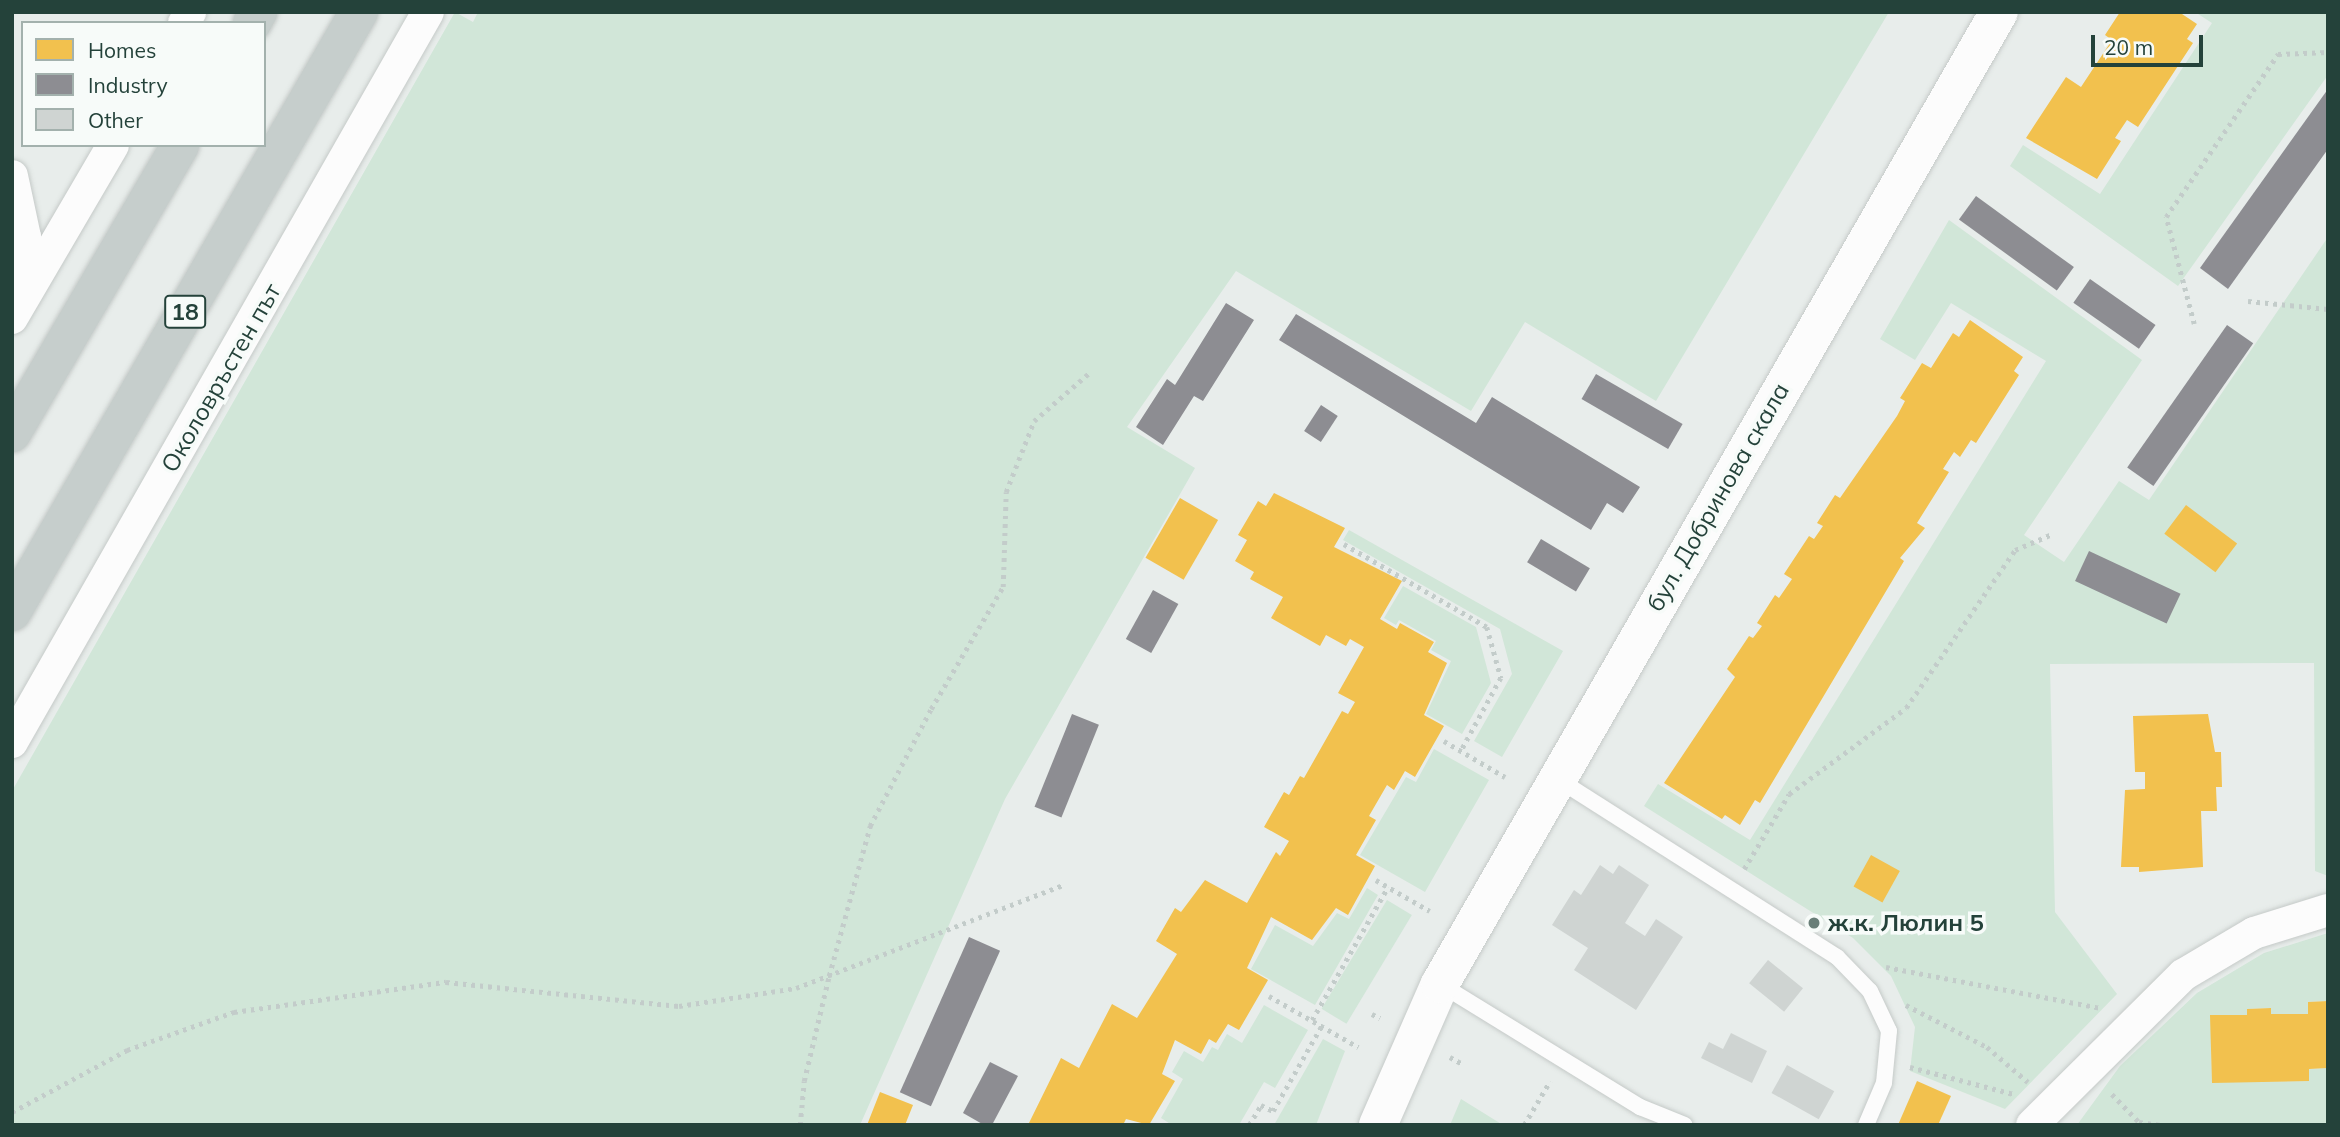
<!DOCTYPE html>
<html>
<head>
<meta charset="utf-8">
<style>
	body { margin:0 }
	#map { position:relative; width:2340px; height:1137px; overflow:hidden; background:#e8edeb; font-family:Mulish,sans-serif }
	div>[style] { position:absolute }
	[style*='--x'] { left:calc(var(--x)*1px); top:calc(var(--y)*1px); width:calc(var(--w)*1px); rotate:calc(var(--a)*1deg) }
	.green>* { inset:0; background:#d1e6d8; transform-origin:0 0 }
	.homes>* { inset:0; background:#f2c14e; transform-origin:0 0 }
	.industry>* { inset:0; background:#8d8d92; transform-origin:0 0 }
	.building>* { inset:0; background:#cfd4d2; transform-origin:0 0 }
	.path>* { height:4.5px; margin-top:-2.25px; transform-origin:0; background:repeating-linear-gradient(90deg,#c3ccca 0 3.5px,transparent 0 8.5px) }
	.roads { filter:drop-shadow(0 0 2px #c5cac8) drop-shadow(0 0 2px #c5cac8) }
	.service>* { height:16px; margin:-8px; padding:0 8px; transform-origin:8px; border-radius:8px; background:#fcfcfc }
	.minor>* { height:32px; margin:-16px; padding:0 16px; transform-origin:16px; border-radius:16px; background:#fcfcfc }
	.secondary>* { height:38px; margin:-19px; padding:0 19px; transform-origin:19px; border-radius:19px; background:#fcfcfc }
	.trunk>* { height:38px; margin:-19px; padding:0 19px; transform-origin:19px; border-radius:19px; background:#c6cecc }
	.dots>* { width:19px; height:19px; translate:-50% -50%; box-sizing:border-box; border:4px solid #f7fbf9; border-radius:50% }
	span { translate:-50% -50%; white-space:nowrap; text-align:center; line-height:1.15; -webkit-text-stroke:7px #f7fbf9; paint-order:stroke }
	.shield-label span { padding:2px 5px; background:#f7fbf9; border:2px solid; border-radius:5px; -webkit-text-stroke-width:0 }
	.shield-label { font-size:23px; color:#24423a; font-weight:700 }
	.street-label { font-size:24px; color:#24423a }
	.poi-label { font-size:24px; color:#24423a; font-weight:700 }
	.left { translate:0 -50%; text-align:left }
	.frame { position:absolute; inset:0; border:14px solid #24423a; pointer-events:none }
	.legend { position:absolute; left:21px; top:21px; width:245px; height:126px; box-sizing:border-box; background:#f7fbf9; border:2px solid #a3b1ad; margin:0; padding:9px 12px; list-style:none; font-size:21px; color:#24423a }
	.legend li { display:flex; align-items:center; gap:14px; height:35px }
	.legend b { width:35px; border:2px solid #a3b1ad }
	.scale { position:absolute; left:2091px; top:35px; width:112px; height:32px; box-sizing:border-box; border:4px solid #24423a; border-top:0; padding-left:9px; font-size:21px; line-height:24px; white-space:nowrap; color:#24423a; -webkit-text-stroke:5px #f7fbf9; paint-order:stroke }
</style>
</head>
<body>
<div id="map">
	<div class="green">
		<i style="clip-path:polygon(455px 12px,473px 22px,478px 12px,1889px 12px,1656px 401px,1525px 322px,1471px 411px,1236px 271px,1127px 427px,1195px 468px,1005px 799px,860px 1125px,12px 1125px,12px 791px)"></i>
		<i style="clip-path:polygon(2195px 12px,2328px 12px,2328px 75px,2178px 286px,2010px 166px,2023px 145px,2100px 194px,2212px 23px)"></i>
		<i style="clip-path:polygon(1949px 220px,2142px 360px,2024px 535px,2064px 562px,2119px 481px,2149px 500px,2328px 237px,2328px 876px,2315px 871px,2314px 663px,2050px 664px,2055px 912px,2117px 994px,2005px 1109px,1910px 1071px,1915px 1027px,1891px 976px,1853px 938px,1644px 806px,1658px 784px,1750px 840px,2046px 361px,1951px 303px,1915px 360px,1880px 339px)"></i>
		<i style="clip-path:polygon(1349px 530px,1563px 651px,1502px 757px,1474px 741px,1512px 674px,1500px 629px,1343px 540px)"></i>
		<i style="clip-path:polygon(1403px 586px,1476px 627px,1491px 683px,1462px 734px,1426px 714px,1451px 661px,1431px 650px,1436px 641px,1399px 620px,1396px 625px,1384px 618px)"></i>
		<i style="clip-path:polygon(1434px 749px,1489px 780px,1425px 892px,1360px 855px,1406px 777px,1416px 782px)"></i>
		<i style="clip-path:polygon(1367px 888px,1378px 895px,1315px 1005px,1251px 969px,1275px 925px,1313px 946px,1337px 913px,1349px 919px)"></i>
		<i style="left:1387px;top:900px;width:29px;height:127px;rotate:31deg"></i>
		<i style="clip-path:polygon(2328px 933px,2328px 1001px,2308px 1002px,2308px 1014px,2271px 1014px,2270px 1008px,2247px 1009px,2247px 1015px,2211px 1015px,2212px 1082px,2309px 1081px,2309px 1069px,2328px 1068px,2328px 1125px,2077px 1125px,2120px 1066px,2197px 993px,2264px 953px)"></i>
		<i style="clip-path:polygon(1264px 1005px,1308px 1030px,1275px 1088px,1264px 1082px,1239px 1125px,1172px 1125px,1161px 1118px,1183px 1079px,1172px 1072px,1184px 1051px,1203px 1062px,1212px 1047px,1218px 1050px,1227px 1034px,1242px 1043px)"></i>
		<i style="clip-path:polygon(1323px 1039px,1345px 1051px,1316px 1125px,1274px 1125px)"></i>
		<i style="clip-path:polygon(1461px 1099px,1503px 1125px,1450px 1125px)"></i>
	</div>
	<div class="homes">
		<i style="clip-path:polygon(2120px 12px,2179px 12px,2197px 24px,2187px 39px,2193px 43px,2138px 127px,2127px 120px,2115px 138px,2121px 141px,2097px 179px,2026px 138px,2066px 77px,2081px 87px,2112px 40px,2105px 35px)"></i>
		<i style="clip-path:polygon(1970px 320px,2023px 357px,2014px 371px,2019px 375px,1976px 443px,1971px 440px,1960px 457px,1954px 452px,1943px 469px,1949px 472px,1917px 523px,1925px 528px,1900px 558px,1904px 561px,1760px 803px,1755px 800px,1740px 825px,1725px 815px,1722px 819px,1664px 783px,1735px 677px,1727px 669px,1749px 636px,1753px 638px,1762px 626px,1757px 623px,1775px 595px,1779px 598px,1792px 579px,1784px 574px,1809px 536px,1814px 539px,1823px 526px,1817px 523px,1835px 495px,1840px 498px,1897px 416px,1905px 401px,1900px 398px,1922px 363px,1931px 368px,1953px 333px,1959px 337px)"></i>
		<i style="clip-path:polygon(1274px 493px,1345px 528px,1334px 547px,1402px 581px,1380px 619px,1397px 629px,1400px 623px,1434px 642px,1428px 652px,1447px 663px,1424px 715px,1444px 726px,1415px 777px,1405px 771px,1394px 790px,1387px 785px,1369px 816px,1376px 820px,1356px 855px,1375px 866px,1348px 915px,1336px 908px,1312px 940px,1271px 917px,1247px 968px,1268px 980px,1239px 1030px,1228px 1024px,1216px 1043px,1209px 1039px,1201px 1054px,1175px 1040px,1162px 1074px,1175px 1081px,1149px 1125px,1126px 1119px,1123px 1125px,1028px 1125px,1061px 1058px,1079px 1068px,1112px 1004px,1137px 1018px,1177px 954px,1156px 941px,1175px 908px,1181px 912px,1205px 880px,1247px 903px,1276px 852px,1280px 856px,1289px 841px,1264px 827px,1284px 792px,1289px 795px,1300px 776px,1304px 778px,1342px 711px,1348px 714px,1355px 702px,1338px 693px,1364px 647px,1350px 639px,1346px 646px,1326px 635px,1320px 646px,1271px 618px,1283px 597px,1250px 579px,1254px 572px,1235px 561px,1247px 540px,1238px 535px,1258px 501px,1266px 506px)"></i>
		<i style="left:1180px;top:498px;width:44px;height:69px;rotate:30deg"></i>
		<i style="left:2186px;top:505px;width:64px;height:36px;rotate:37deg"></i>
		<i style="clip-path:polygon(2208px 714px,2215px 752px,2221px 752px,2222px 787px,2216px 787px,2217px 811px,2201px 811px,2203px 867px,2139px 872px,2139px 867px,2121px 867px,2125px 790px,2145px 789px,2145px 772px,2135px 772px,2133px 716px)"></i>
		<i style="left:1871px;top:855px;width:33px;height:36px;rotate:29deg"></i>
		<i style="clip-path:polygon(2328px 1001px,2328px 1068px,2309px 1069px,2309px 1081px,2212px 1083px,2210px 1015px,2247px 1015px,2247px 1009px,2271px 1008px,2271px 1014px,2308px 1014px,2308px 1002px)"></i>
		<i style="clip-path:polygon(1917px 1081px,1951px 1096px,1938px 1125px,1898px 1125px)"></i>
		<i style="clip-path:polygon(880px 1092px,913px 1105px,905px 1125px,867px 1125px)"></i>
	</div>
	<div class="industry">
		<i style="clip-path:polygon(2328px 89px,2328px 149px,2228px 289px,2200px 268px)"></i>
		<i style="left:1976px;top:196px;width:121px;height:29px;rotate:36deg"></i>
		<i style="left:2090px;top:279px;width:80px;height:29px;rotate:35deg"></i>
		<i style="clip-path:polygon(1226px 303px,1254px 320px,1203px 401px,1194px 396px,1163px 445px,1136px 427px,1167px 379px,1175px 385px)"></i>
		<i style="clip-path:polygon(1296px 314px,1476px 423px,1492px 397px,1640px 487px,1623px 513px,1607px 503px,1591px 530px,1279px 340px)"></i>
		<i style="left:2227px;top:325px;width:32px;height:174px;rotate:35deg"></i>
		<i style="left:1596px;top:374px;width:100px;height:29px;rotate:30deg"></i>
		<i style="left:1321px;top:405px;width:20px;height:31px;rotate:33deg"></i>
		<i style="left:1541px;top:539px;width:57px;height:27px;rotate:31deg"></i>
		<i style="left:2089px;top:551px;width:101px;height:33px;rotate:25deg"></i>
		<i style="left:1153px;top:590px;width:29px;height:56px;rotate:29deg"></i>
		<i style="left:1072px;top:714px;width:29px;height:100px;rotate:22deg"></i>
		<i style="left:969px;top:937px;width:34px;height:170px;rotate:24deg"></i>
		<i style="clip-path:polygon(990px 1062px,1018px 1076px,992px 1125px,984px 1125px,963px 1113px)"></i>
	</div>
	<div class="building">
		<i style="clip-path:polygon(1600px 865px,1613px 874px,1619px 865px,1649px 885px,1625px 923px,1645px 936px,1656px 919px,1683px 937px,1636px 1010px,1574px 970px,1588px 948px,1552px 925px,1574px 890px,1581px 895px)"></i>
		<i style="left:1768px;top:960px;width:45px;height:30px;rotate:39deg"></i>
		<i style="clip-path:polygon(1731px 1033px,1767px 1051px,1752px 1083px,1701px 1058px,1709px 1042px,1723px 1049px)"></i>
		<i style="left:1787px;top:1065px;width:54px;height:32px;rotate:29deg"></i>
	</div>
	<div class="path">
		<i style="--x:2248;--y:301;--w:80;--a:5.7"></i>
		<i style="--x:2194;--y:324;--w:111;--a:-104.7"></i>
		<i style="--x:2166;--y:217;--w:198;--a:-55.5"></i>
		<i style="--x:2278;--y:54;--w:50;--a:-2.3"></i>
		<i style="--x:1344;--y:544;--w:165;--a:30.1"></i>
		<i style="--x:1487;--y:627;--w:53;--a:74.6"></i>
		<i style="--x:1501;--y:678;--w:83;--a:118.7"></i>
		<i style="--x:1444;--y:741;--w:71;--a:30.5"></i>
		<i style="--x:1744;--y:869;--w:87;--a:-59"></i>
		<i style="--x:1789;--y:794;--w:145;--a:-36.3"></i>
		<i style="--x:1906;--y:708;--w:192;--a:-55.4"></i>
		<i style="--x:2015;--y:550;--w:40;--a:-23.4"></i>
		<i style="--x:1376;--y:880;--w:62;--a:29.9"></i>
		<i style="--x:1886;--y:967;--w:218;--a:10.8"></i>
		<i style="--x:1269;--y:996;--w:103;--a:29.8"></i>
		<i style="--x:1906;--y:1005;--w:91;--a:27.4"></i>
		<i style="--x:1987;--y:1047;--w:54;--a:40.5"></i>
		<i style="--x:1372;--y:1014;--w:9;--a:27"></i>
		<i style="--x:1312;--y:1020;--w:153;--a:-60.3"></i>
		<i style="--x:1450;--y:1057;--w:13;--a:29"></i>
		<i style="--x:1910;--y:1067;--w:107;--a:14.6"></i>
		<i style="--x:2112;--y:1094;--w:39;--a:46"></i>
		<i style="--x:2139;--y:1122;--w:22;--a:8"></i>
		<i style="--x:12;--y:1112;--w:131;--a:-28.3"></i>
		<i style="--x:127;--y:1050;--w:114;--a:-19.6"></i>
		<i style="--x:234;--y:1012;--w:214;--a:-8.1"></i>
		<i style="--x:446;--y:982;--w:234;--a:5.9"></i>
		<i style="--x:679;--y:1006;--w:118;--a:-8.7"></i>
		<i style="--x:796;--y:988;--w:288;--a:-21.1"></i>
		<i style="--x:800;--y:1125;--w:44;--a:-84.8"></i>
		<i style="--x:804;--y:1081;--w:108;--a:-76.6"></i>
		<i style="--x:829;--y:976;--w:156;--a:-74.7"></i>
		<i style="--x:870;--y:826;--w:132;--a:-62.5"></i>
		<i style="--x:931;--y:709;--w:142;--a:-59.5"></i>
		<i style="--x:1003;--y:587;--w:95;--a:-88.2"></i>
		<i style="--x:1006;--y:492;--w:76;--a:-68.5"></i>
		<i style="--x:1034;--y:421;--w:72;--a:-41"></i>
		<i style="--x:1249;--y:1125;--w:23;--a:-59"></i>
		<i style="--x:1261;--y:1105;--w:13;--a:27"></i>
		<i style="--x:1273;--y:1111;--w:99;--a:-60.3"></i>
		<i style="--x:1524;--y:1125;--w:51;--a:-59.4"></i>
	</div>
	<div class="roads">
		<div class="service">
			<i style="--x:1556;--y:778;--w:333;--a:32.5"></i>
			<i style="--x:1837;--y:957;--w:47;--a:45.9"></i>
			<i style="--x:1870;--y:991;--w:44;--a:64.6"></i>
			<i style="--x:1889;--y:1031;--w:52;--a:95.5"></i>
			<i style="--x:1884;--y:1083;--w:46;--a:113.2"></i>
			<i style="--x:1440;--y:984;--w:235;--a:31.6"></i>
			<i style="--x:1640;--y:1107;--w:48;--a:21.8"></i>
		</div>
		<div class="minor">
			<i style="--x:184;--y:23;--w:13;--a:-61"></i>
			<i style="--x:12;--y:176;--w:62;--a:78"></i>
			<i style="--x:25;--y:237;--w:62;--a:97.5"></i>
			<i style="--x:12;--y:318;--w:200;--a:-59.7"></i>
			<i style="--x:12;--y:742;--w:840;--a:-60.32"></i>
			<i style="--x:2032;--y:1125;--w:213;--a:-44.8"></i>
			<i style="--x:2183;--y:975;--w:82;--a:-30.6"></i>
			<i style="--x:2254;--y:933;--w:77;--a:-17.3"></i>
		</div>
		<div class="secondary">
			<i style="--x:1378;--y:1125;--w:154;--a:-66.3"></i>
			<i style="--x:1440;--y:984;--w:1121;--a:-60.1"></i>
		</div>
		<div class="trunk">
			<i style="--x:252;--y:23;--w:13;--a:-61"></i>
			<i style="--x:12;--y:433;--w:333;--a:-59.7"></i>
			<i style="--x:12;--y:612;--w:693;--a:-59.96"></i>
		</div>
	</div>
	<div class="dots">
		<i style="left:1814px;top:923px;background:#697e78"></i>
	</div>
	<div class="shield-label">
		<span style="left:185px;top:312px">18</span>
	</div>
	<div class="street-label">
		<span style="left:221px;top:378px;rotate:-60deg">Околовръстен път</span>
		<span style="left:1718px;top:497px;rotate:-60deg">бул. Добринова скала</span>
	</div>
	<div class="poi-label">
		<span class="left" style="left:1828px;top:923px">ж.к. Люлин 5</span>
	</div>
	<div class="frame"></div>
	<ul class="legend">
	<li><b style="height:19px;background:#f2c14e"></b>Homes</li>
	<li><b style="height:19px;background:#8d8d92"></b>Industry</li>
	<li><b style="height:19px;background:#cfd4d2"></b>Other</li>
	</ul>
	<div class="scale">20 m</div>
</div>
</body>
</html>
